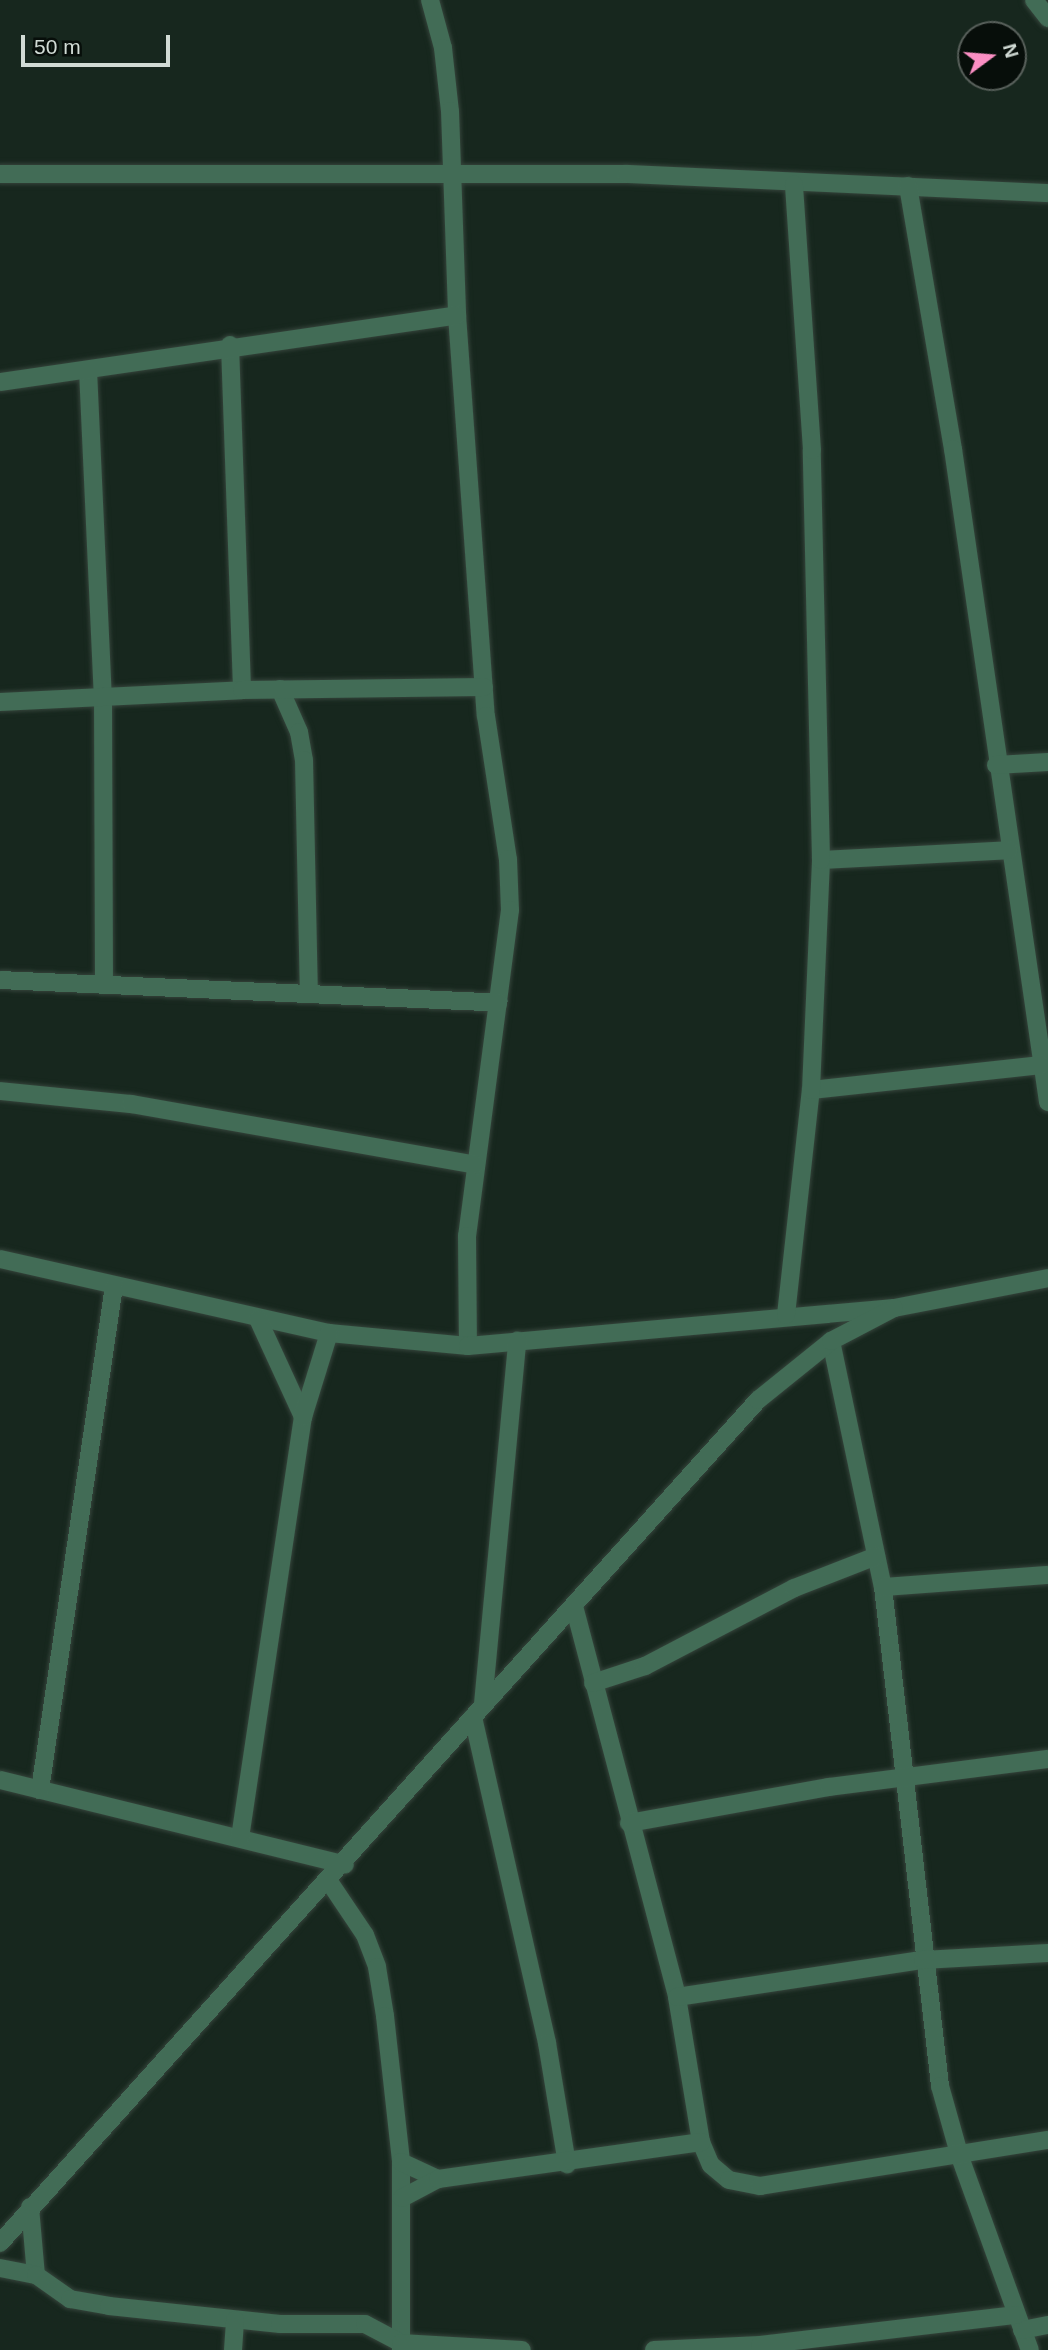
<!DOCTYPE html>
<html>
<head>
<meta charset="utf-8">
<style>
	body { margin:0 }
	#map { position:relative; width:1048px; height:2350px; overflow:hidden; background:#17271e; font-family:Arial,sans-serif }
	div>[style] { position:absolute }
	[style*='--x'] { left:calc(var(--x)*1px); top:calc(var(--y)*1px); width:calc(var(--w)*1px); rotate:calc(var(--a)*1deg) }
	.roads { filter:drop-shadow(0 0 2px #35443b) drop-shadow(0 0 2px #35443b) }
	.minor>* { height:18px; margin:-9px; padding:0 9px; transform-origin:9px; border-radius:9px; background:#426c56 }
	span { translate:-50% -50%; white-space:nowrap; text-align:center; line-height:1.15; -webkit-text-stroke:5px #070e0a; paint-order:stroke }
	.north { position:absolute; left:957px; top:21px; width:70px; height:70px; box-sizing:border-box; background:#070e0a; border:2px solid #58605b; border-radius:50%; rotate:74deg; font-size:19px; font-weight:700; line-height:28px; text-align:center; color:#d1dbd5 }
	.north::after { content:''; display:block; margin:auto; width:24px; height:32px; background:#fb8fc4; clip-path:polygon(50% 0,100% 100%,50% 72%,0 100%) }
	.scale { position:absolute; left:21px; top:35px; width:149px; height:32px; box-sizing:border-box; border:4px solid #d1dbd5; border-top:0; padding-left:9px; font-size:21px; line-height:24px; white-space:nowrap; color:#d1dbd5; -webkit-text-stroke:5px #070e0a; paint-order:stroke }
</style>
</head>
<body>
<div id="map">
	<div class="roads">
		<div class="minor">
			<i style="--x:430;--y:0;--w:50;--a:74.8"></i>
			<i style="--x:443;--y:48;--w:63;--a:83.7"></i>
			<i style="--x:450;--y:111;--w:204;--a:88"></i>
			<i style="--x:457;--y:315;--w:402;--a:85.9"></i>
			<i style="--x:486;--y:716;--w:145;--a:81.3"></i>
			<i style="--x:508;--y:859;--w:51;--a:87.8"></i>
			<i style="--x:510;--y:910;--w:329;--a:97.5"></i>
			<i style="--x:467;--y:1236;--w:110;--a:89.5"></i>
			<i style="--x:1034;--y:0;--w:23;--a:52"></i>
			<i style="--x:0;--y:174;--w:627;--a:0"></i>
			<i style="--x:627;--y:174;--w:421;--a:2.6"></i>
			<i style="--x:908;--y:186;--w:267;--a:80.3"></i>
			<i style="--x:953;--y:449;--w:660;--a:81.72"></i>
			<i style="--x:230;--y:345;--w:345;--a:88"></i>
			<i style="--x:88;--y:370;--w:326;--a:87.4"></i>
			<i style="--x:103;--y:696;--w:288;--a:89.8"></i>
			<i style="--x:0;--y:382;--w:462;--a:-8.3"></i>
			<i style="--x:280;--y:689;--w:47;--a:66.2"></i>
			<i style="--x:299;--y:732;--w:28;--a:80"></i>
			<i style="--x:304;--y:760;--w:232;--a:88.8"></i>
			<i style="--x:0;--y:702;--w:242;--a:-2.8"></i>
			<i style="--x:242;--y:690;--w:242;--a:-0.7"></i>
			<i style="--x:996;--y:765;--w:52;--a:-3.3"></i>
			<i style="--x:821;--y:860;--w:188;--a:-3"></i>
			<i style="--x:0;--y:980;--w:499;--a:2.6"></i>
			<i style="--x:811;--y:1090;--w:232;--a:-6.2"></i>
			<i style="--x:0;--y:1091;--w:132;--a:5.7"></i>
			<i style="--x:131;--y:1104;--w:350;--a:10"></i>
			<i style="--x:0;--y:1259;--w:337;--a:12.7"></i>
			<i style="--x:329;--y:1333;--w:140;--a:5.3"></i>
			<i style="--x:468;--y:1346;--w:428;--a:-5.1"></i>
			<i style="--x:894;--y:1308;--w:157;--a:-11"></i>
			<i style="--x:786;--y:1315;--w:226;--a:-83.7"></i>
			<i style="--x:811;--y:1090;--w:230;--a:-87.5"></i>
			<i style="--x:821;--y:860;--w:410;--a:-91.3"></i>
			<i style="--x:812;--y:450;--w:266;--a:-93.9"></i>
			<i style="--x:258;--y:1319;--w:108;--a:65.3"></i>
			<i style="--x:831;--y:1341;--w:251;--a:78.1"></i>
			<i style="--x:883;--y:1587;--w:502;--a:83.48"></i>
			<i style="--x:940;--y:2086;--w:74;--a:74.3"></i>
			<i style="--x:960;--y:2157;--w:205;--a:70.1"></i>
			<i style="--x:883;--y:1587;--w:165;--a:-4.2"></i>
			<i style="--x:574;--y:1606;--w:404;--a:75.2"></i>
			<i style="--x:677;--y:1997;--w:147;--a:80.6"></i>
			<i style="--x:701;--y:2142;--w:25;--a:67"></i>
			<i style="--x:711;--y:2165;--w:23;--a:40"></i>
			<i style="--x:729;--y:2180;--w:32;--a:11"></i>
			<i style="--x:760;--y:2186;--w:292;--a:-9.1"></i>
			<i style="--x:593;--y:1683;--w:55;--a:-18.1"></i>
			<i style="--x:645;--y:1666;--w:168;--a:-27.6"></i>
			<i style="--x:794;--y:1588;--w:88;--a:-21.3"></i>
			<i style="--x:483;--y:1704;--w:365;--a:-84.6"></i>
			<i style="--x:473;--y:1717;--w:334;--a:77.2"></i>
			<i style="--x:547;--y:2043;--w:123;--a:80.6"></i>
			<i style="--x:0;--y:1780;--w:355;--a:13.8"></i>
			<i style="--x:40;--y:1790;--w:509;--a:-81.65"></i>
			<i style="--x:629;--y:1823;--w:203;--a:-10.2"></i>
			<i style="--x:829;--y:1787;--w:221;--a:-7.3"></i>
			<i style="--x:240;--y:1838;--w:426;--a:-81.5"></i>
			<i style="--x:303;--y:1417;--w:88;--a:-72.8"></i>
			<i style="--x:328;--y:1880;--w:66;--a:56.1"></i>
			<i style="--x:365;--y:1935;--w:34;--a:69"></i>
			<i style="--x:377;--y:1967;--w:50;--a:80.7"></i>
			<i style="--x:385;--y:2016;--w:147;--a:83.7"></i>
			<i style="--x:401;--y:2162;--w:188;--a:90"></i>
			<i style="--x:677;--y:1997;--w:249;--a:-8.6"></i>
			<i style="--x:923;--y:1960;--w:125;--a:-3.2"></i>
			<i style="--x:401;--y:2162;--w:41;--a:24.7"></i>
			<i style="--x:402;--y:2198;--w:41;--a:-27.8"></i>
			<i style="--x:438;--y:2179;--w:266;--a:-8"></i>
			<i style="--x:30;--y:2207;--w:68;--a:85"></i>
			<i style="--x:0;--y:2243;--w:1134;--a:-48.04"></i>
			<i style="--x:758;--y:1400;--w:94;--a:-38.9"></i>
			<i style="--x:831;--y:1341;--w:71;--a:-27.6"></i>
			<i style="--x:0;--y:2268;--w:37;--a:11"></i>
			<i style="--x:36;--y:2275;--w:42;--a:35.2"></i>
			<i style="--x:70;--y:2299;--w:40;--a:10"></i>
			<i style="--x:109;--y:2306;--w:172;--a:6"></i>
			<i style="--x:280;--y:2324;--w:85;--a:0"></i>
			<i style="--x:365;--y:2324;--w:41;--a:27.8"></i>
			<i style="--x:401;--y:2343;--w:121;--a:3.3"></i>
			<i style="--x:1022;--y:2330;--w:26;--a:-11"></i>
			<i style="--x:233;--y:2350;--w:30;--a:-86"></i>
			<i style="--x:654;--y:2350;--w:106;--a:-2.7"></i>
			<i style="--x:760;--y:2345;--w:258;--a:-6.7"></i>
		</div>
	</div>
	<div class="north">N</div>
	<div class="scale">50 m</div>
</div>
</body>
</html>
